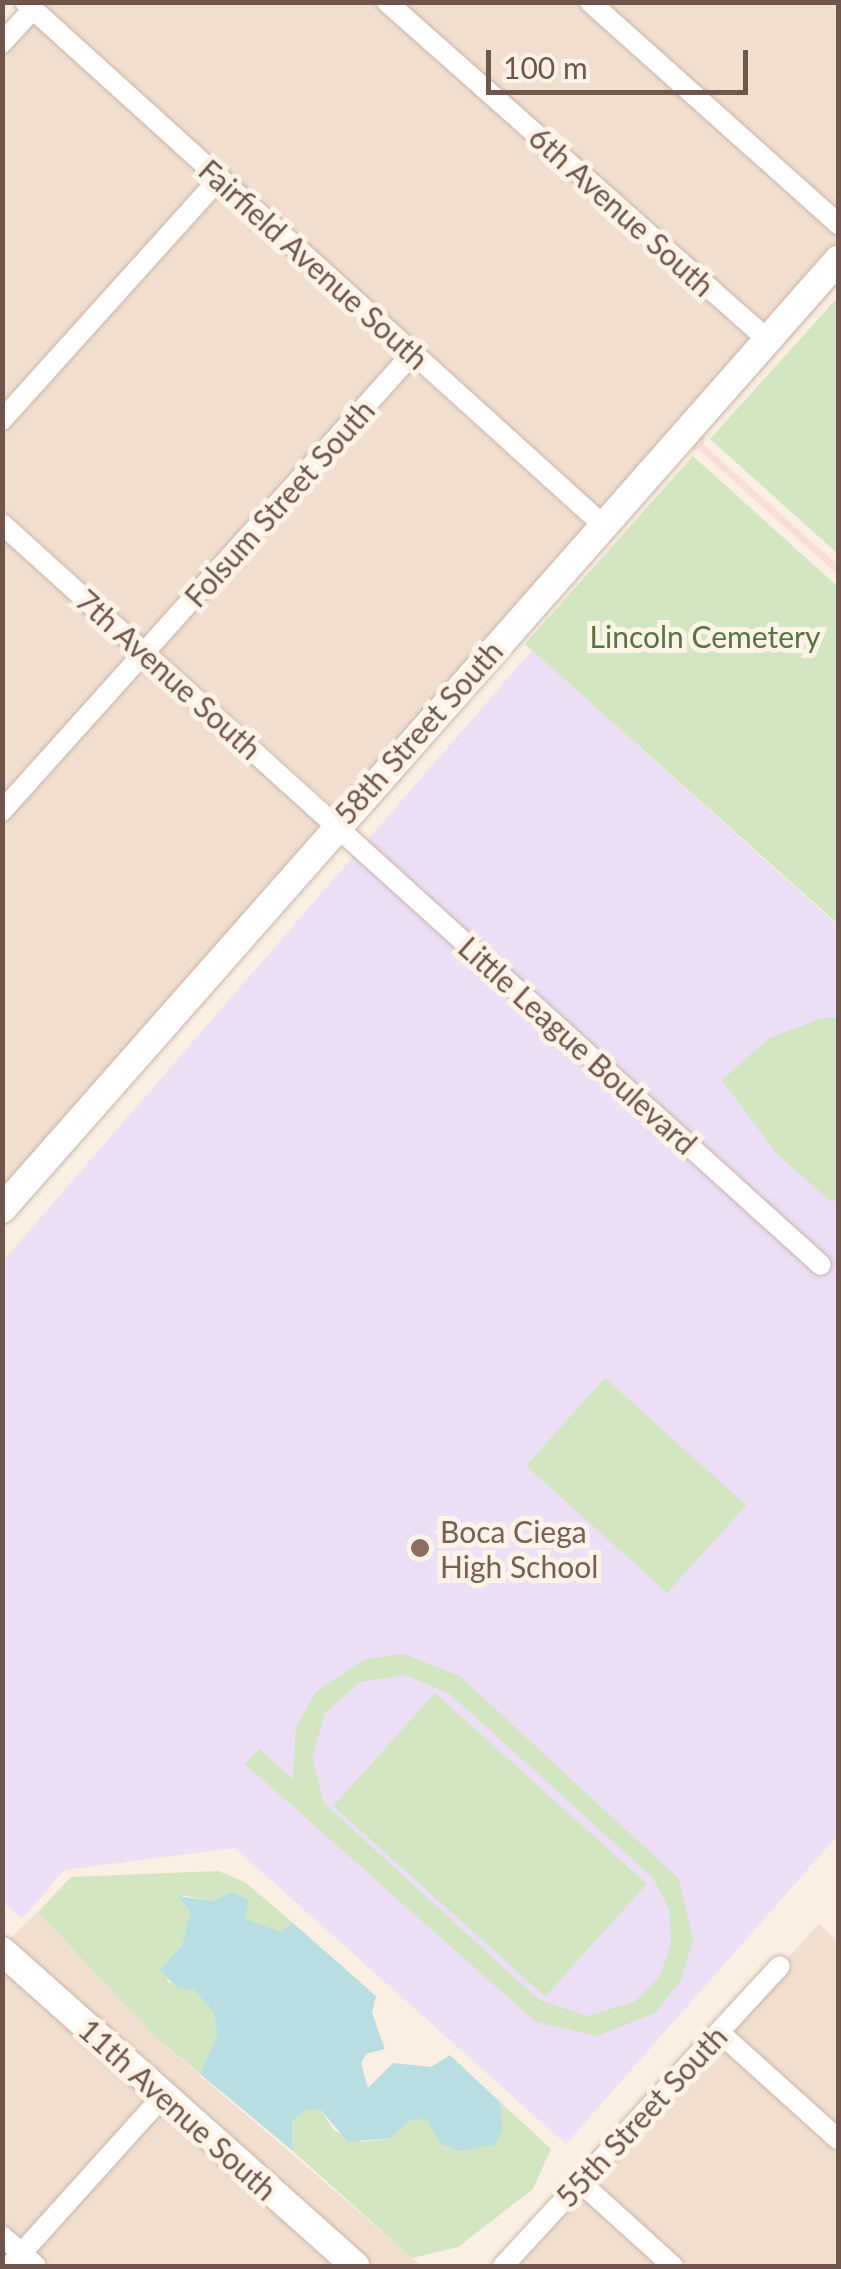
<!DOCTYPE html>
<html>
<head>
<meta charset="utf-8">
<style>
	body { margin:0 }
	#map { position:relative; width:841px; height:2269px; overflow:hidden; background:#faefe2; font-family:Lato,sans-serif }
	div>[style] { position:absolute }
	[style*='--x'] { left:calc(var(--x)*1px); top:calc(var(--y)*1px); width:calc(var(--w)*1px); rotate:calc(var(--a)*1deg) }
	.residential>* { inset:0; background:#f1e0d1; transform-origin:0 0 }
	.commercial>* { inset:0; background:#f9ded6 }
	.education>* { inset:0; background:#ecdff6 }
	.green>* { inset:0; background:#d3e6c2; transform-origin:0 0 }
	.water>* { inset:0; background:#b8dee1 }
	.roads { filter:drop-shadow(0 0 2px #c9b6aa) drop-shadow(0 0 2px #c9b6aa) }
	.street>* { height:20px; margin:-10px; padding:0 10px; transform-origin:10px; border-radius:10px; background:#fff }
	.secondary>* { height:28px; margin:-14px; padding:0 14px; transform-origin:14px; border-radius:14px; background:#fff }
	.dots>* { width:28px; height:28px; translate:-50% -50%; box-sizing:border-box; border:5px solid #fdf3e7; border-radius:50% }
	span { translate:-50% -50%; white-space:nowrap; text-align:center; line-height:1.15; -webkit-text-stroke:10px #fdf3e7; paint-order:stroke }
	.street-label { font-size:30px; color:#6f554b }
	.park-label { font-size:30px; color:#567444 }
	.education-label { font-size:30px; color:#785e54 }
	.left { translate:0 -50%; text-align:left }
	.frame { position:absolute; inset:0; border:5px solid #6f554b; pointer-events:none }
	.scale { position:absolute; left:486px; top:50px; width:262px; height:45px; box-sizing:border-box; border:5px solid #6f554b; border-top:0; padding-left:12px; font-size:30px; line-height:35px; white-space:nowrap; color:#6f554b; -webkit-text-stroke:8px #fdf3e7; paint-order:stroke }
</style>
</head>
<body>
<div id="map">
	<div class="residential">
		<i style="clip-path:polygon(41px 3px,372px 3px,754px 341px,603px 511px)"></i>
		<i style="clip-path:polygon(403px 3px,575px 3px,838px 237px,838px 247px,768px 326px)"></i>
		<i style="clip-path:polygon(606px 3px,838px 3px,838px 210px)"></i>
		<i style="clip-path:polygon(33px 23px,207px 180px,3px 406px,3px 56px)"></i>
		<i style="clip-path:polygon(220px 192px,398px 355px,145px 638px,3px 510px,3px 433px)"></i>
		<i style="left:412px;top:368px;width:237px;height:379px;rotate:42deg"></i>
		<i style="clip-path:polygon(3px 537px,132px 653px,3px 797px)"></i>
		<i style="clip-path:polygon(145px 665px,322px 827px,3px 1195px,3px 825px)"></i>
		<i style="clip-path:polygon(38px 1912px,154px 2036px,422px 2266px,370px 2266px,3px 1937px,10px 1938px)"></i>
		<i style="clip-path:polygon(819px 1923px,838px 1942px,838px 2125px,733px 2031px,793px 1966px,787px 1959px)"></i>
		<i style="clip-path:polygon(2px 1965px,148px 2098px,22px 2240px,3px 2223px)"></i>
		<i style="clip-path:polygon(719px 2046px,838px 2153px,838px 2266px,688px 2266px,594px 2181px)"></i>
		<i style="clip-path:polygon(162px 2110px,339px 2266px,51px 2266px,35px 2252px)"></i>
		<i style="clip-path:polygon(580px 2196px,658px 2266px,518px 2266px)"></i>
	</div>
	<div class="commercial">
		<i style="clip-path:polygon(838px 274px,838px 285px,705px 434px,704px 445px,838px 565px,838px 575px,699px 450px,687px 451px)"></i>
	</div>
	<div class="education">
		<i style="clip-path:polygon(532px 650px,838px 926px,838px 1835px,566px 2144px,235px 1848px,64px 1870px,22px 1919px,3px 1902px,3px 1261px)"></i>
	</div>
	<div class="green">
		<i style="clip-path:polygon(838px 297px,838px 554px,710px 439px)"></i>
		<i style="clip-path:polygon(693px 456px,838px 587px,838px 924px,525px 644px)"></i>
		<i style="clip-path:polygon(822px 1018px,838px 1018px,838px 1201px,829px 1200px,776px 1153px,722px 1080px,768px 1039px)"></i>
		<i style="left:605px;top:1378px;width:190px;height:118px;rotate:42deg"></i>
		<i style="clip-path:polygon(evenodd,404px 1654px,460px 1676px,679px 1879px,693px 1940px,681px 1980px,655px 2013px,597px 2036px,536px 2022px,245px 1764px,259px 1749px,293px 1779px,296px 1727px,316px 1692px,365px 1659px,404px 1654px,406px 1675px,450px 1694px,653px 1878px,669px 1909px,671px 1943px,660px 1976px,636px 2001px,587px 2016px,539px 2000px,324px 1803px,312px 1758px,325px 1713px,360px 1682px,406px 1675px)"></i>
		<i style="left:435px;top:1693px;width:285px;height:152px;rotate:42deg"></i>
		<i style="clip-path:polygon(218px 1871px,245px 1882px,293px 1923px,279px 1931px,258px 1928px,245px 1919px,249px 1900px,233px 1893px,212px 1901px,181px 1895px,190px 1912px,182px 1945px,163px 1967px,168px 1982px,194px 1990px,213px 2010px,217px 2035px,200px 2074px,154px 2036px,38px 1912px,71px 1877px)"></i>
		<i style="clip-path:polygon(500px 2102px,551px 2149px,533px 2189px,458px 2247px,412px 2258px,293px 2151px,292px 2122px,306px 2110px,321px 2110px,334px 2131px,362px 2142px,391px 2138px,409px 2121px,426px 2119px,436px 2132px,503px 2128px)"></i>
	</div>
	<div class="water">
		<i style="clip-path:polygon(233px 1892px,249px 1900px,245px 1919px,279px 1931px,293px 1923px,376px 1996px,372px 2013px,385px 2049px,366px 2054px,361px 2063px,368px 2088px,393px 2063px,431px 2067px,450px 2055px,500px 2102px,503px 2128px,495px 2145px,460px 2151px,441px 2144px,426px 2119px,409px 2121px,391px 2138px,348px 2142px,321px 2110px,306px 2110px,292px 2122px,293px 2151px,200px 2074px,217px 2035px,213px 2011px,194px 1990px,176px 1987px,160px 1970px,182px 1945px,190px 1912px,178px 1896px,212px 1901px)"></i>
	</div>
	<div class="roads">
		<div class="street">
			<i style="--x:25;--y:2;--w:779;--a:42.14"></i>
			<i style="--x:387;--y:2;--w:509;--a:41.58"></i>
			<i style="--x:590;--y:2;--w:333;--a:41.8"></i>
			<i style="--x:2;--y:43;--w:46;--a:-47.6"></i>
			<i style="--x:2;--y:420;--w:326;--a:-48"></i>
			<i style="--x:2;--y:524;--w:1104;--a:42.14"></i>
			<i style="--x:2;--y:811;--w:614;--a:-48.1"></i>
			<i style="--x:719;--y:2032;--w:160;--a:42"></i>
			<i style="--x:580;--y:2182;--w:125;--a:42.1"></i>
			<i style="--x:2;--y:2236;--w:45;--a:41.4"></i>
			<i style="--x:10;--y:2266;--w:227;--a:-48"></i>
			<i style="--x:503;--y:2266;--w:408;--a:-47.3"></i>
		</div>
		<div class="secondary">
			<i style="--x:2;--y:1209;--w:1265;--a:-48.62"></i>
			<i style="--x:2;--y:1951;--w:473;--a:41.7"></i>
		</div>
	</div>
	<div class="dots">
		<i style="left:420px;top:1548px;background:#8d6e63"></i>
	</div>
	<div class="street-label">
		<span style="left:622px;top:211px;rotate:42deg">6th Avenue South</span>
		<span style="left:314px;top:264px;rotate:42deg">Fairfield Avenue South</span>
		<span style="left:279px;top:503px;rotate:-48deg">Folsum Street South</span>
		<span style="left:169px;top:674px;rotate:42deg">7th Avenue South</span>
		<span style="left:418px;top:732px;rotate:-48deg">58th Street South</span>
		<span style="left:578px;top:1045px;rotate:42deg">Little League Boulevard</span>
		<span style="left:178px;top:2109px;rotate:42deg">11th Avenue South</span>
		<span style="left:641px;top:2116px;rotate:-47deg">55th Street South</span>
	</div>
	<div class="park-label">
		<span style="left:705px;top:636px">Lincoln Cemetery</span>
	</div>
	<div class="education-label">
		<span class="left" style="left:440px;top:1548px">Boca Ciega<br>High School</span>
	</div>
	<div class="frame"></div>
	<div class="scale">100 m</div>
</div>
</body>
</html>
